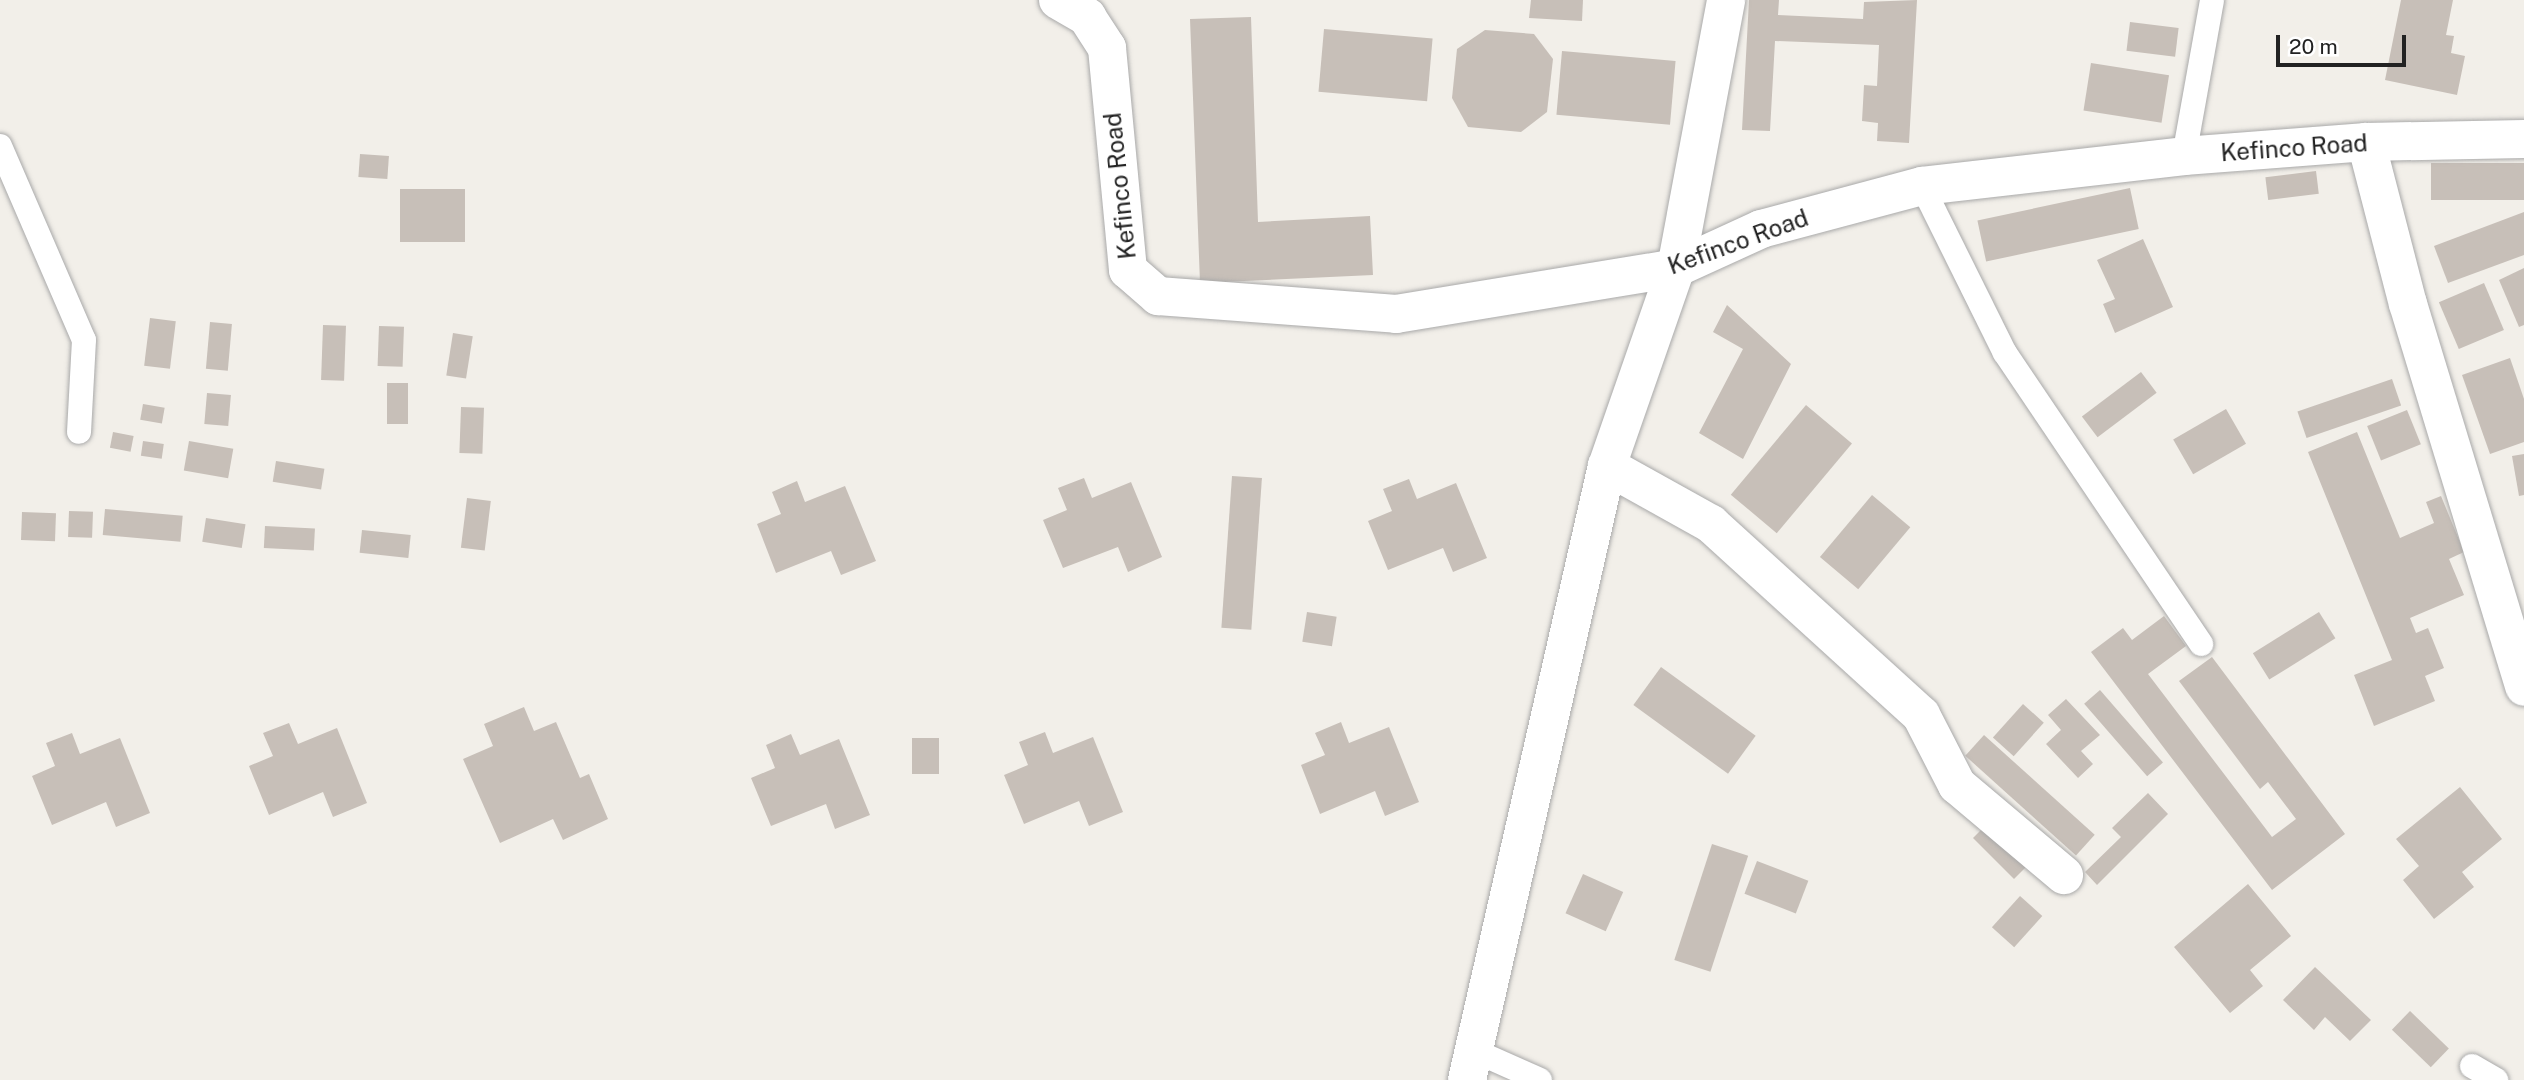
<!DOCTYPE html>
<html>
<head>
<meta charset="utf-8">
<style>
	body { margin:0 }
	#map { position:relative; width:2524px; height:1080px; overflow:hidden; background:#f2efe9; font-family:"Public Sans",sans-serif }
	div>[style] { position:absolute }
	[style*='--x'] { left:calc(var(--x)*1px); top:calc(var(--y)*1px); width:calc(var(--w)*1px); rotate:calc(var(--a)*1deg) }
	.building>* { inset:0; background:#c7bfb8; transform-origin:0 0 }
	.roads { filter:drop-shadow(0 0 2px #a9a9a9) drop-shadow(0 0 2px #a9a9a9) }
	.service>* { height:24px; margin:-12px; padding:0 12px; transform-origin:12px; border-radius:12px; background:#fff }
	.minor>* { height:38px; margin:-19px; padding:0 19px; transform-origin:19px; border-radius:19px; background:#fff }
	span { translate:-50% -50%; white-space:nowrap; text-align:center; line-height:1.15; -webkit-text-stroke:6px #fff; paint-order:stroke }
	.street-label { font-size:24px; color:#222 }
	.scale { position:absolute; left:2276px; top:35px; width:130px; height:32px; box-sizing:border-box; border:4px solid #222; border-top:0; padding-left:9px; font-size:21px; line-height:24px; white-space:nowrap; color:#222; -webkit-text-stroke:5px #fff; paint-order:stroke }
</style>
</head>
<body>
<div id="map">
	<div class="building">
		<i style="clip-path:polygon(1531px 0,1583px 0,1582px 21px,1529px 18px)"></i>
		<i style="clip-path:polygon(1749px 0,1779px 0,1778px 15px,1863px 19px,1864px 2px,1917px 0,1909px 143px,1877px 141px,1878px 123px,1862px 121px,1864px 85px,1877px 86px,1879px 45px,1775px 41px,1770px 131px,1742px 130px)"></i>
		<i style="clip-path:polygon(2401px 0,2453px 0,2446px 35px,2454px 36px,2451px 53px,2465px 56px,2457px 95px,2385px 80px)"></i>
		<i style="clip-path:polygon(1251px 17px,1258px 222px,1370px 216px,1373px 275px,1200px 283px,1190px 19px)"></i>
		<i style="left:2130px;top:22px;width:49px;height:29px;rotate:7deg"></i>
		<i style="left:1324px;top:29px;width:109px;height:63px;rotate:5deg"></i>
		<i style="clip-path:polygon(1485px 30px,1534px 34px,1553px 59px,1547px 112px,1521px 132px,1468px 127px,1452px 98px,1457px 49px)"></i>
		<i style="left:1562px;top:51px;width:114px;height:64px;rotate:5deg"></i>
		<i style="left:2091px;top:63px;width:79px;height:48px;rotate:9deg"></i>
		<i style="left:360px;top:154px;width:29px;height:23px;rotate:4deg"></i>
		<i style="left:2524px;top:163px;width:37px;height:93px;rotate:90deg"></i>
		<i style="left:2316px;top:171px;width:23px;height:51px;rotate:83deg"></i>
		<i style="left:2130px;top:188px;width:42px;height:156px;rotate:78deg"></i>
		<i style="left:400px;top:189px;width:65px;height:53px"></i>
		<i style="clip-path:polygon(2524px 212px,2524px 255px,2448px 283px,2434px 246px)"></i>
		<i style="clip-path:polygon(2143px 239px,2173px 307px,2115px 333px,2103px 304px,2115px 299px,2097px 260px)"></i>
		<i style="clip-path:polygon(2524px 268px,2524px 325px,2519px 327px,2499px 280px)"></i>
		<i style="left:2484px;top:283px;width:51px;height:49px;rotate:67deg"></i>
		<i style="clip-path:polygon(1727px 305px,1791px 364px,1743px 459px,1699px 433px,1743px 349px,1713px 332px)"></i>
		<i style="left:150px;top:318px;width:26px;height:48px;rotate:7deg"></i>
		<i style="left:210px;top:322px;width:22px;height:47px;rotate:5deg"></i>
		<i style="left:323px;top:325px;width:23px;height:55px;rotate:2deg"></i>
		<i style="left:379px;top:326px;width:25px;height:40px;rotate:2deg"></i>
		<i style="left:453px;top:333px;width:20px;height:43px;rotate:9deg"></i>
		<i style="clip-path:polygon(2510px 358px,2524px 399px,2524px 442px,2490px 454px,2462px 375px)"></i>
		<i style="left:2141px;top:372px;width:26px;height:74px;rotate:53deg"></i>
		<i style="left:2392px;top:379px;width:28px;height:100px;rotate:71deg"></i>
		<i style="left:387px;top:383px;width:21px;height:41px"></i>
		<i style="left:207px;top:393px;width:24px;height:31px;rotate:5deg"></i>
		<i style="left:143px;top:404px;width:22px;height:16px;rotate:10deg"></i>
		<i style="left:1806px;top:405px;width:60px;height:117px;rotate:40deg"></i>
		<i style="left:461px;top:407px;width:23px;height:46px;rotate:2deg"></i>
		<i style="left:2226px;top:409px;width:40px;height:61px;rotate:60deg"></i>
		<i style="left:2407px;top:410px;width:37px;height:43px;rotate:68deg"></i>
		<i style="left:113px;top:432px;width:21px;height:16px;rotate:11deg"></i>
		<i style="clip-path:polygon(2357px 432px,2400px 538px,2434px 523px,2426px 502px,2441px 496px,2464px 552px,2449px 559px,2464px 595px,2410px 618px,2416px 633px,2428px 628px,2444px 668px,2425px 676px,2435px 701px,2374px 726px,2354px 675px,2392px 660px,2308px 452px)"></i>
		<i style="left:143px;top:441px;width:21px;height:15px;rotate:8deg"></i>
		<i style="left:189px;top:441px;width:45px;height:30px;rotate:10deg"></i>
		<i style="clip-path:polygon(2524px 454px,2524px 495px,2519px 496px,2512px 456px)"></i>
		<i style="left:276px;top:461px;width:49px;height:21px;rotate:9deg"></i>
		<i style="left:1232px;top:476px;width:30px;height:152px;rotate:4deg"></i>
		<i style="clip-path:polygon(1084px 478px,1092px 498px,1131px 482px,1162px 557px,1128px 572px,1118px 547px,1063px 568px,1043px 520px,1067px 510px,1058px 488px)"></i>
		<i style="clip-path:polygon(1409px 479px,1417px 499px,1456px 483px,1487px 558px,1453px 572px,1443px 548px,1388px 570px,1368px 521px,1392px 511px,1383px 489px)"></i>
		<i style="clip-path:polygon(797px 481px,805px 502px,845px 486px,876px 561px,841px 575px,831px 551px,776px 573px,757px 524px,781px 514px,772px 492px)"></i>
		<i style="left:1872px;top:495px;width:50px;height:81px;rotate:40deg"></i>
		<i style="left:467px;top:498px;width:24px;height:50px;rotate:7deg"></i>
		<i style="left:105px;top:509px;width:78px;height:26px;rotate:5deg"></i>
		<i style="left:69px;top:511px;width:24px;height:26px;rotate:2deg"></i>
		<i style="left:22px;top:512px;width:34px;height:28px;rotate:2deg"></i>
		<i style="left:206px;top:518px;width:40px;height:24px;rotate:9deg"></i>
		<i style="left:265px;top:526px;width:50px;height:22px;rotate:3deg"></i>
		<i style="left:362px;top:530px;width:49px;height:23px;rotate:6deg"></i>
		<i style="left:1307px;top:612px;width:30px;height:30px;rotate:9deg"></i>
		<i style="left:2319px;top:612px;width:31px;height:78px;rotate:58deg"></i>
		<i style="clip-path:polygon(2164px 616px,2186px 646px,2148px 674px,2272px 837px,2296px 819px,2268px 782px,2260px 789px,2179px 681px,2212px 657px,2345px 834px,2272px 890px,2091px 652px,2123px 628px,2132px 640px)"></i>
		<i style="left:1661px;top:667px;width:117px;height:47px;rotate:36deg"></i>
		<i style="left:2100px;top:690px;width:96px;height:21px;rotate:49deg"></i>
		<i style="clip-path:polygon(2066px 699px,2100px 735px,2081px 751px,2093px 764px,2078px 778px,2046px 744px,2061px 730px,2048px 715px)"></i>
		<i style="left:2023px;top:704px;width:28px;height:45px;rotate:42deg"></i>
		<i style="clip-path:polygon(524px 707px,534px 731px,556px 722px,580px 778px,589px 774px,608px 819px,563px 840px,553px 819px,500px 843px,463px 759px,493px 746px,484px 724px)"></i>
		<i style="clip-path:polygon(1341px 722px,1349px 743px,1389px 727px,1419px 802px,1385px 816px,1375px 791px,1320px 814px,1301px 765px,1325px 755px,1315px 733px)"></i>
		<i style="clip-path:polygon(289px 723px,298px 744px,337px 728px,367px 803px,333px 817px,323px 792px,269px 815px,249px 766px,273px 756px,263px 733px)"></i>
		<i style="clip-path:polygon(1045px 732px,1053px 753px,1093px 737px,1123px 812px,1089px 826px,1079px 801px,1024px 824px,1004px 775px,1028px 765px,1019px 742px)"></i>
		<i style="clip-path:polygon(72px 733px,80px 754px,120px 738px,150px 813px,116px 827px,106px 802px,52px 825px,32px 776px,55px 766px,46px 743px)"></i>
		<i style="clip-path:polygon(791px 734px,800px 755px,839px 739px,870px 815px,835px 829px,826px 804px,771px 826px,751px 778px,775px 768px,766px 745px)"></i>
		<i style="left:1984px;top:735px;width:149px;height:28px;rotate:42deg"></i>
		<i style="left:912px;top:738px;width:27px;height:36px"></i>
		<i style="clip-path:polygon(2460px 787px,2502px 839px,2462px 872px,2474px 887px,2434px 919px,2403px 880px,2419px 866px,2396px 839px)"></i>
		<i style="clip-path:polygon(2148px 793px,2168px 814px,2097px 885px,2085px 872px,2121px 837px,2112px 828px)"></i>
		<i style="left:1990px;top:821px;width:58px;height:24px;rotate:45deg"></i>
		<i style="left:1712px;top:844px;width:38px;height:122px;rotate:18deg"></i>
		<i style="left:1757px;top:861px;width:55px;height:35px;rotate:21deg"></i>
		<i style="left:1583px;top:874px;width:44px;height:43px;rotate:24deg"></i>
		<i style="clip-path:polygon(2248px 884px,2291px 936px,2250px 970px,2263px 986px,2230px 1013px,2174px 947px)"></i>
		<i style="left:2020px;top:896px;width:30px;height:42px;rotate:42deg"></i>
		<i style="clip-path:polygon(2315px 967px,2371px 1020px,2350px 1041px,2325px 1017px,2314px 1030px,2283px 1000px)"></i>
		<i style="left:2410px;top:1011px;width:54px;height:26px;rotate:44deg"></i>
	</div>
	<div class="roads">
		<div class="service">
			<i style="--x:0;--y:146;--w:211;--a:66.6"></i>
			<i style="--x:84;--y:340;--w:92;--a:93.1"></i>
			<i style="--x:2184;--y:156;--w:158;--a:-79.8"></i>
			<i style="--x:1922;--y:186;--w:186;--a:63.6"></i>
			<i style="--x:2005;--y:353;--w:351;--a:56"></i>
			<i style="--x:1475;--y:1051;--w:71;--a:24"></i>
			<i style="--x:2472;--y:1066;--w:28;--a:30"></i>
		</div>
		<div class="minor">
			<i style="--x:1058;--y:0;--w:34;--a:30"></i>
			<i style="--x:1087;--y:17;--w:37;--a:57"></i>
			<i style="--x:1107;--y:48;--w:223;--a:84.6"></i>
			<i style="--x:1128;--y:270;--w:40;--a:41"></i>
			<i style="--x:1158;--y:296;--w:239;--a:4.3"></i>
			<i style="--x:1396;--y:314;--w:284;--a:-9.3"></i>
			<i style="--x:1676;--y:268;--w:94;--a:-24.6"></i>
			<i style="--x:1761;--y:229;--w:167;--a:-15"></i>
			<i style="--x:1922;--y:186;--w:264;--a:-6.5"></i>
			<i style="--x:2184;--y:156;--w:183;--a:-4.4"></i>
			<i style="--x:2366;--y:142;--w:158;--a:-1.1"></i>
			<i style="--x:2366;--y:142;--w:167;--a:75.5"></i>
			<i style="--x:2408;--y:304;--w:400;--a:73.1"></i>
			<i style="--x:1607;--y:466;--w:119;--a:29.1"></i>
			<i style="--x:1711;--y:524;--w:284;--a:42.3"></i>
			<i style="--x:1921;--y:715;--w:79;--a:62.8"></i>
			<i style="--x:1957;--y:785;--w:140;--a:40.1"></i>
			<i style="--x:1467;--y:1080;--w:630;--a:-77.16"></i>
			<i style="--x:1607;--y:466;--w:210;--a:-70.8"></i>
			<i style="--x:1676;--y:268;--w:273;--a:-79.4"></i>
		</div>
	</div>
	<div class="street-label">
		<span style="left:2294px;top:148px;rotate:-4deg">Kefinco Road</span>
		<span style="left:1120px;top:186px;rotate:-96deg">Kefinco Road</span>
		<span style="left:1738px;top:242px;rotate:-20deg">Kefinco Road</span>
	</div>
	<div class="scale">20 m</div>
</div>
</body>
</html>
